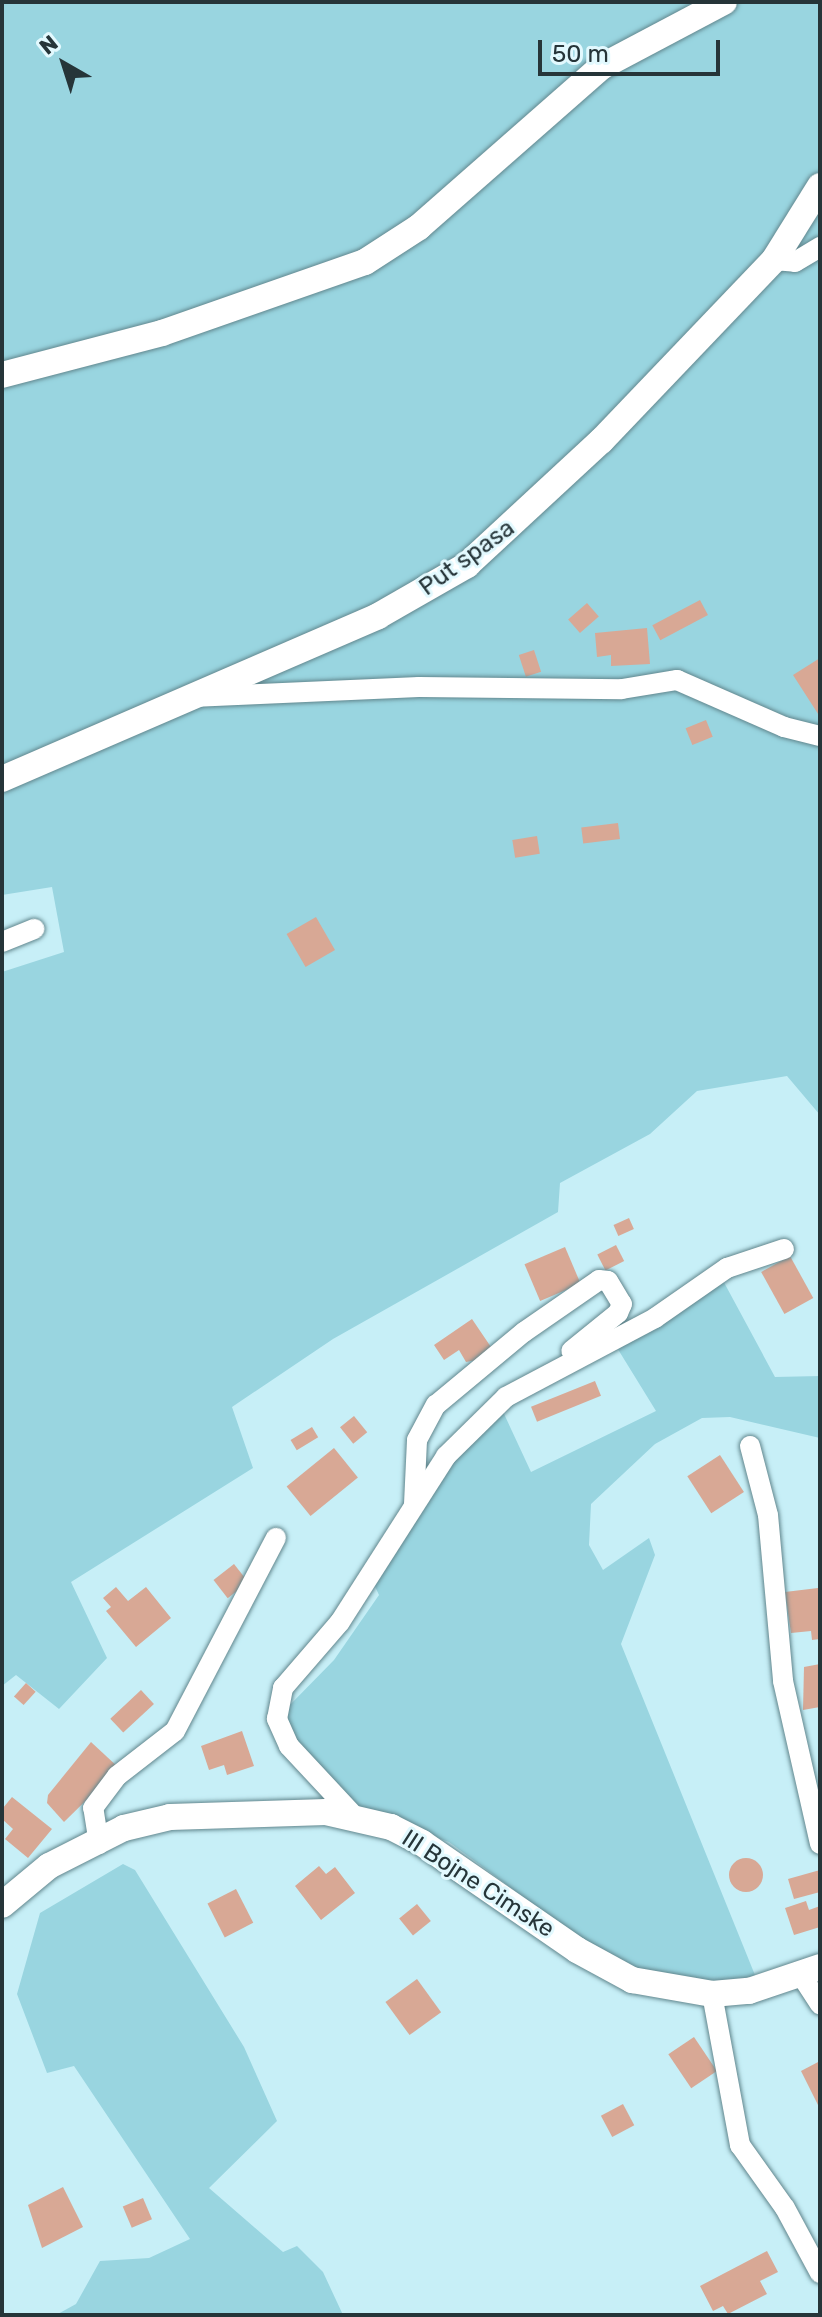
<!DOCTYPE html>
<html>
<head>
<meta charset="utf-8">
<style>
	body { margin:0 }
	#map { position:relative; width:822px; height:2317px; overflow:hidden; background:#c7eff7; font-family:Rubik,sans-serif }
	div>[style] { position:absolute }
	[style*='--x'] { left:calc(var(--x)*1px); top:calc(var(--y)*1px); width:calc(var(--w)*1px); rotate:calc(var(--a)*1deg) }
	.green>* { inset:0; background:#99d5e0 }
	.building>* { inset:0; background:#d8a895; transform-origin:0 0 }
	.round { border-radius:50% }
	.roads { filter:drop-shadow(0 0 2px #61868d) drop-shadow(0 0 2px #61868d) }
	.street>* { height:20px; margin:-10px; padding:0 10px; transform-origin:10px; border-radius:10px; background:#fff }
	.secondary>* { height:26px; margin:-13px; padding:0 13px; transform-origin:13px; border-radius:13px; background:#fff }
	span { translate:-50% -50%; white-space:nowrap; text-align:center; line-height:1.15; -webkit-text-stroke:6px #e2f9fe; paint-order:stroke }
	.street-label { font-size:24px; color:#263539 }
	.frame { position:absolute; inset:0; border:4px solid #263539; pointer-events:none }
	.north { position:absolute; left:24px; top:24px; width:80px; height:80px; -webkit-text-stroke:6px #e2f9fe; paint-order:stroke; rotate:321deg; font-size:22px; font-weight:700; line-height:32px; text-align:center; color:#263539 }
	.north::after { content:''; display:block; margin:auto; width:28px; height:36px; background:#263539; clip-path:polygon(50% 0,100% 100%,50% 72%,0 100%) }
	.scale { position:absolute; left:538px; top:40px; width:182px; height:36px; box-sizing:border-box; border:4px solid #263539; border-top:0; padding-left:10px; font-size:24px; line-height:28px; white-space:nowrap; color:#263539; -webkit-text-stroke:6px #e2f9fe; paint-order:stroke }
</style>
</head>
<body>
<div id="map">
	<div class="green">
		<i style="clip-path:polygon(2px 2px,820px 2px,820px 1115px,787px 1076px,697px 1091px,650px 1134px,560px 1183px,558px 1212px,333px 1339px,232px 1407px,253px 1468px,71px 1582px,107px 1658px,59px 1709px,16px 1675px,2px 1686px,2px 972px,64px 952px,52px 887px,2px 895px)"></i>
		<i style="clip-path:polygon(720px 1275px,775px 1377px,820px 1376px,820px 1438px,730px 1417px,702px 1418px,655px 1444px,591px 1504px,589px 1545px,603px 1570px,649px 1538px,655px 1555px,621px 1644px,759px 1985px,702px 1988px,618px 1967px,449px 1842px,356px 1810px,282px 1729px,284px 1711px,334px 1660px,379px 1595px,372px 1580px,412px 1513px,499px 1403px,531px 1472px,656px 1411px,611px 1338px)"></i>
		<i style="clip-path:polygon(123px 1864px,135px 1870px,244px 2047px,277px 2121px,209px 2188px,283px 2252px,297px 2246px,323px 2272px,343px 2315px,56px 2315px,76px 2304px,100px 2261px,149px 2258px,190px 2239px,74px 2066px,47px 2073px,17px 1994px,40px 1913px)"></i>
	</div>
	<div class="building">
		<i style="left:700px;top:600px;width:17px;height:54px;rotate:62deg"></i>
		<i style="left:587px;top:603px;width:18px;height:25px;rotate:49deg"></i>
		<i style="clip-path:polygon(647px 628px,650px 664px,611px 666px,611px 655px,597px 657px,595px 633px)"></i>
		<i style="left:534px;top:650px;width:23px;height:16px;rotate:72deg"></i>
		<i style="clip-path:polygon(820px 658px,820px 717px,793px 675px)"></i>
		<i style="left:706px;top:720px;width:18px;height:22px;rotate:68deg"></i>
		<i style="left:618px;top:823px;width:16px;height:37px;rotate:83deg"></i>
		<i style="left:537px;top:836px;width:18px;height:25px;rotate:81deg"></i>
		<i style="left:316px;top:917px;width:38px;height:34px;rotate:60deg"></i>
		<i style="left:629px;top:1218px;width:12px;height:17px;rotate:66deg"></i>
		<i style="left:616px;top:1245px;width:18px;height:21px;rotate:63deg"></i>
		<i style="left:565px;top:1247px;width:40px;height:44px;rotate:67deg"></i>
		<i style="left:790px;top:1256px;width:48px;height:33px;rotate:61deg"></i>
		<i style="clip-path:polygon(472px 1319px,493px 1350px,477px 1360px,466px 1362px,459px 1350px,444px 1360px,434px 1345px)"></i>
		<i style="left:595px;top:1381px;width:16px;height:69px;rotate:68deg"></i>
		<i style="left:354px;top:1416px;width:21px;height:18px;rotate:51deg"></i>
		<i style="left:312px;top:1427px;width:12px;height:25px;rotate:59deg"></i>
		<i style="left:334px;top:1448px;width:38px;height:61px;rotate:51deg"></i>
		<i style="left:720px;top:1455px;width:44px;height:39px;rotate:57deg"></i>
		<i style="left:234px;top:1564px;width:23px;height:26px;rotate:52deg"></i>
		<i style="clip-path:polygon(116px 1587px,128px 1601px,146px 1587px,171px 1618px,136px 1647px,106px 1611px,111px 1607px,103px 1598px)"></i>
		<i style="clip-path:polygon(818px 1588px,820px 1639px,812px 1640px,811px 1631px,791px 1633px,785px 1592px)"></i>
		<i style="clip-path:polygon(820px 1664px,820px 1707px,803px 1710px,804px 1667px)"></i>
		<i style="left:26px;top:1683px;width:13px;height:18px;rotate:42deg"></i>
		<i style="left:141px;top:1690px;width:19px;height:42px;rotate:47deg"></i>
		<i style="clip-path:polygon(242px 1731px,254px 1766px,227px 1775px,224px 1765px,209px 1770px,201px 1746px)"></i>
		<i style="clip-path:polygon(91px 1742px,119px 1768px,64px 1822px,47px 1803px,48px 1795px)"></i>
		<i style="clip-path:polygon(12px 1797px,52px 1829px,28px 1858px,5px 1839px,13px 1829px,2px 1819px,3px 1808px)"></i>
		<i class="round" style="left:729px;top:1858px;width:34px;height:34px"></i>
		<i style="clip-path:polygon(319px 1866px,326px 1874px,335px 1867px,355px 1893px,321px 1920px,295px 1886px)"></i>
		<i style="clip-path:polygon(820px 1870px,820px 1892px,794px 1899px,788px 1879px)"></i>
		<i style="left:236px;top:1889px;width:38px;height:32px;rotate:63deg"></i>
		<i style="clip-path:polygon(806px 1901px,809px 1910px,820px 1906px,820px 1927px,794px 1935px,785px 1908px)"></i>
		<i style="left:417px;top:1904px;width:22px;height:23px;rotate:51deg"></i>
		<i style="left:417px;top:1979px;width:41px;height:39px;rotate:54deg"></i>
		<i style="left:694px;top:2037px;width:41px;height:31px;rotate:56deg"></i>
		<i style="clip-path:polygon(820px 2061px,820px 2104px,818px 2105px,801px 2071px)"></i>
		<i style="left:623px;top:2104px;width:24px;height:25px;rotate:62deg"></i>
		<i style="clip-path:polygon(63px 2187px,83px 2227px,42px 2248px,28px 2205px)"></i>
		<i style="left:143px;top:2198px;width:23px;height:22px;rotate:67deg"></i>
		<i style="clip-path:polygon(767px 2251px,778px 2272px,760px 2281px,767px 2294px,728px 2314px,723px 2306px,713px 2311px,700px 2286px)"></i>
	</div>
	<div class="roads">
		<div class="street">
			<i style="--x:774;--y:260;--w:21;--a:5"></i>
			<i style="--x:795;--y:262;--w:29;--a:-31"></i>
			<i style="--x:192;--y:697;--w:227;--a:-2.5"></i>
			<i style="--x:419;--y:687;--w:203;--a:0.6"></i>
			<i style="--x:622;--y:689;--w:56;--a:-9.3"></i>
			<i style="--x:677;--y:680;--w:117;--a:23.7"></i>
			<i style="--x:784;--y:727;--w:37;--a:14"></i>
			<i style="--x:2;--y:942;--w:35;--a:-22"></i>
			<i style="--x:750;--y:1446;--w:71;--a:75.4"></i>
			<i style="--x:768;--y:1515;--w:167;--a:84.8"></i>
			<i style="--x:783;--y:1681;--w:167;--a:77.2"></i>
			<i style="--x:414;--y:1504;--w:64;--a:-87.3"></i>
			<i style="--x:417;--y:1440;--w:40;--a:-62"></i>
			<i style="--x:436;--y:1405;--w:114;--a:-39.7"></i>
			<i style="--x:524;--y:1332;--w:91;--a:-34.7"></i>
			<i style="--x:599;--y:1280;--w:9;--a:6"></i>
			<i style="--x:608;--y:1281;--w:27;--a:59"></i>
			<i style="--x:622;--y:1304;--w:10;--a:114"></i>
			<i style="--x:618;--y:1313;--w:60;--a:141"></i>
			<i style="--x:358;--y:1820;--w:101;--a:-133"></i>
			<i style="--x:289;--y:1746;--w:30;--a:-114"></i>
			<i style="--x:277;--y:1719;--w:32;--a:-79"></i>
			<i style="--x:283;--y:1688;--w:87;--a:-49.2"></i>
			<i style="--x:340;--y:1622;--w:197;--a:-57.4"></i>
			<i style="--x:446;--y:1456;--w:84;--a:-44.5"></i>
			<i style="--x:506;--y:1397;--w:169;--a:-27.9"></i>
			<i style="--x:655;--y:1318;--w:88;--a:-34.8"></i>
			<i style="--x:727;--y:1268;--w:60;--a:-18.4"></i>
			<i style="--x:99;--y:1844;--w:36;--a:-99"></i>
			<i style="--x:93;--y:1808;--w:40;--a:-53"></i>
			<i style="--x:117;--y:1776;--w:73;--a:-37.8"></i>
			<i style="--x:175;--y:1731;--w:218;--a:-62.4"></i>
			<i style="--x:801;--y:1975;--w:35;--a:57"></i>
			<i style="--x:712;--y:1994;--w:154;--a:79.5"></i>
			<i style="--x:740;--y:2145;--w:77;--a:54.5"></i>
			<i style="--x:785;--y:2208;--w:74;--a:61.7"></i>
		</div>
		<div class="secondary">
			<i style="--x:2;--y:375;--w:165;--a:-14.7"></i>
			<i style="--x:162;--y:333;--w:215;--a:-19.3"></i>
			<i style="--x:365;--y:262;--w:64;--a:-32.9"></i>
			<i style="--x:419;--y:227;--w:242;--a:-41.3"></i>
			<i style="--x:601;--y:67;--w:139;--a:-27.9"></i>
			<i style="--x:2;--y:779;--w:410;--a:-23.4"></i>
			<i style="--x:378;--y:616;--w:103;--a:-29.8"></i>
			<i style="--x:467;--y:565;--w:183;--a:-42.8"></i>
			<i style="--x:601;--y:441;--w:250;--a:-46.3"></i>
			<i style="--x:774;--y:260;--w:87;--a:-58.1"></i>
			<i style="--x:2;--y:1905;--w:61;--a:-39.7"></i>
			<i style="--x:49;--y:1866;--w:84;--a:-26.9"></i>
			<i style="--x:124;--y:1828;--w:47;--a:-13.4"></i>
			<i style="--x:170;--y:1817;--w:156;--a:-1.8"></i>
			<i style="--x:326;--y:1812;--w:67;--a:13"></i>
			<i style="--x:391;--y:1827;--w:35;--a:27"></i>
			<i style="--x:422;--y:1843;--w:188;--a:34.6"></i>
			<i style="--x:577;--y:1950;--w:63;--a:28.6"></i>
			<i style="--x:632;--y:1980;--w:81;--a:9.9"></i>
			<i style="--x:712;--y:1994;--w:37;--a:-5"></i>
			<i style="--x:749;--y:1991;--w:75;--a:-18.7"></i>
		</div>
	</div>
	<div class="street-label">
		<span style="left:467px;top:558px;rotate:-36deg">Put spasa</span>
		<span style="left:478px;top:1884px;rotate:33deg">III Bojne Cimske</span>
	</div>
	<div class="frame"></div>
	<div class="north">N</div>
	<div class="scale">50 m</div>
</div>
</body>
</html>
